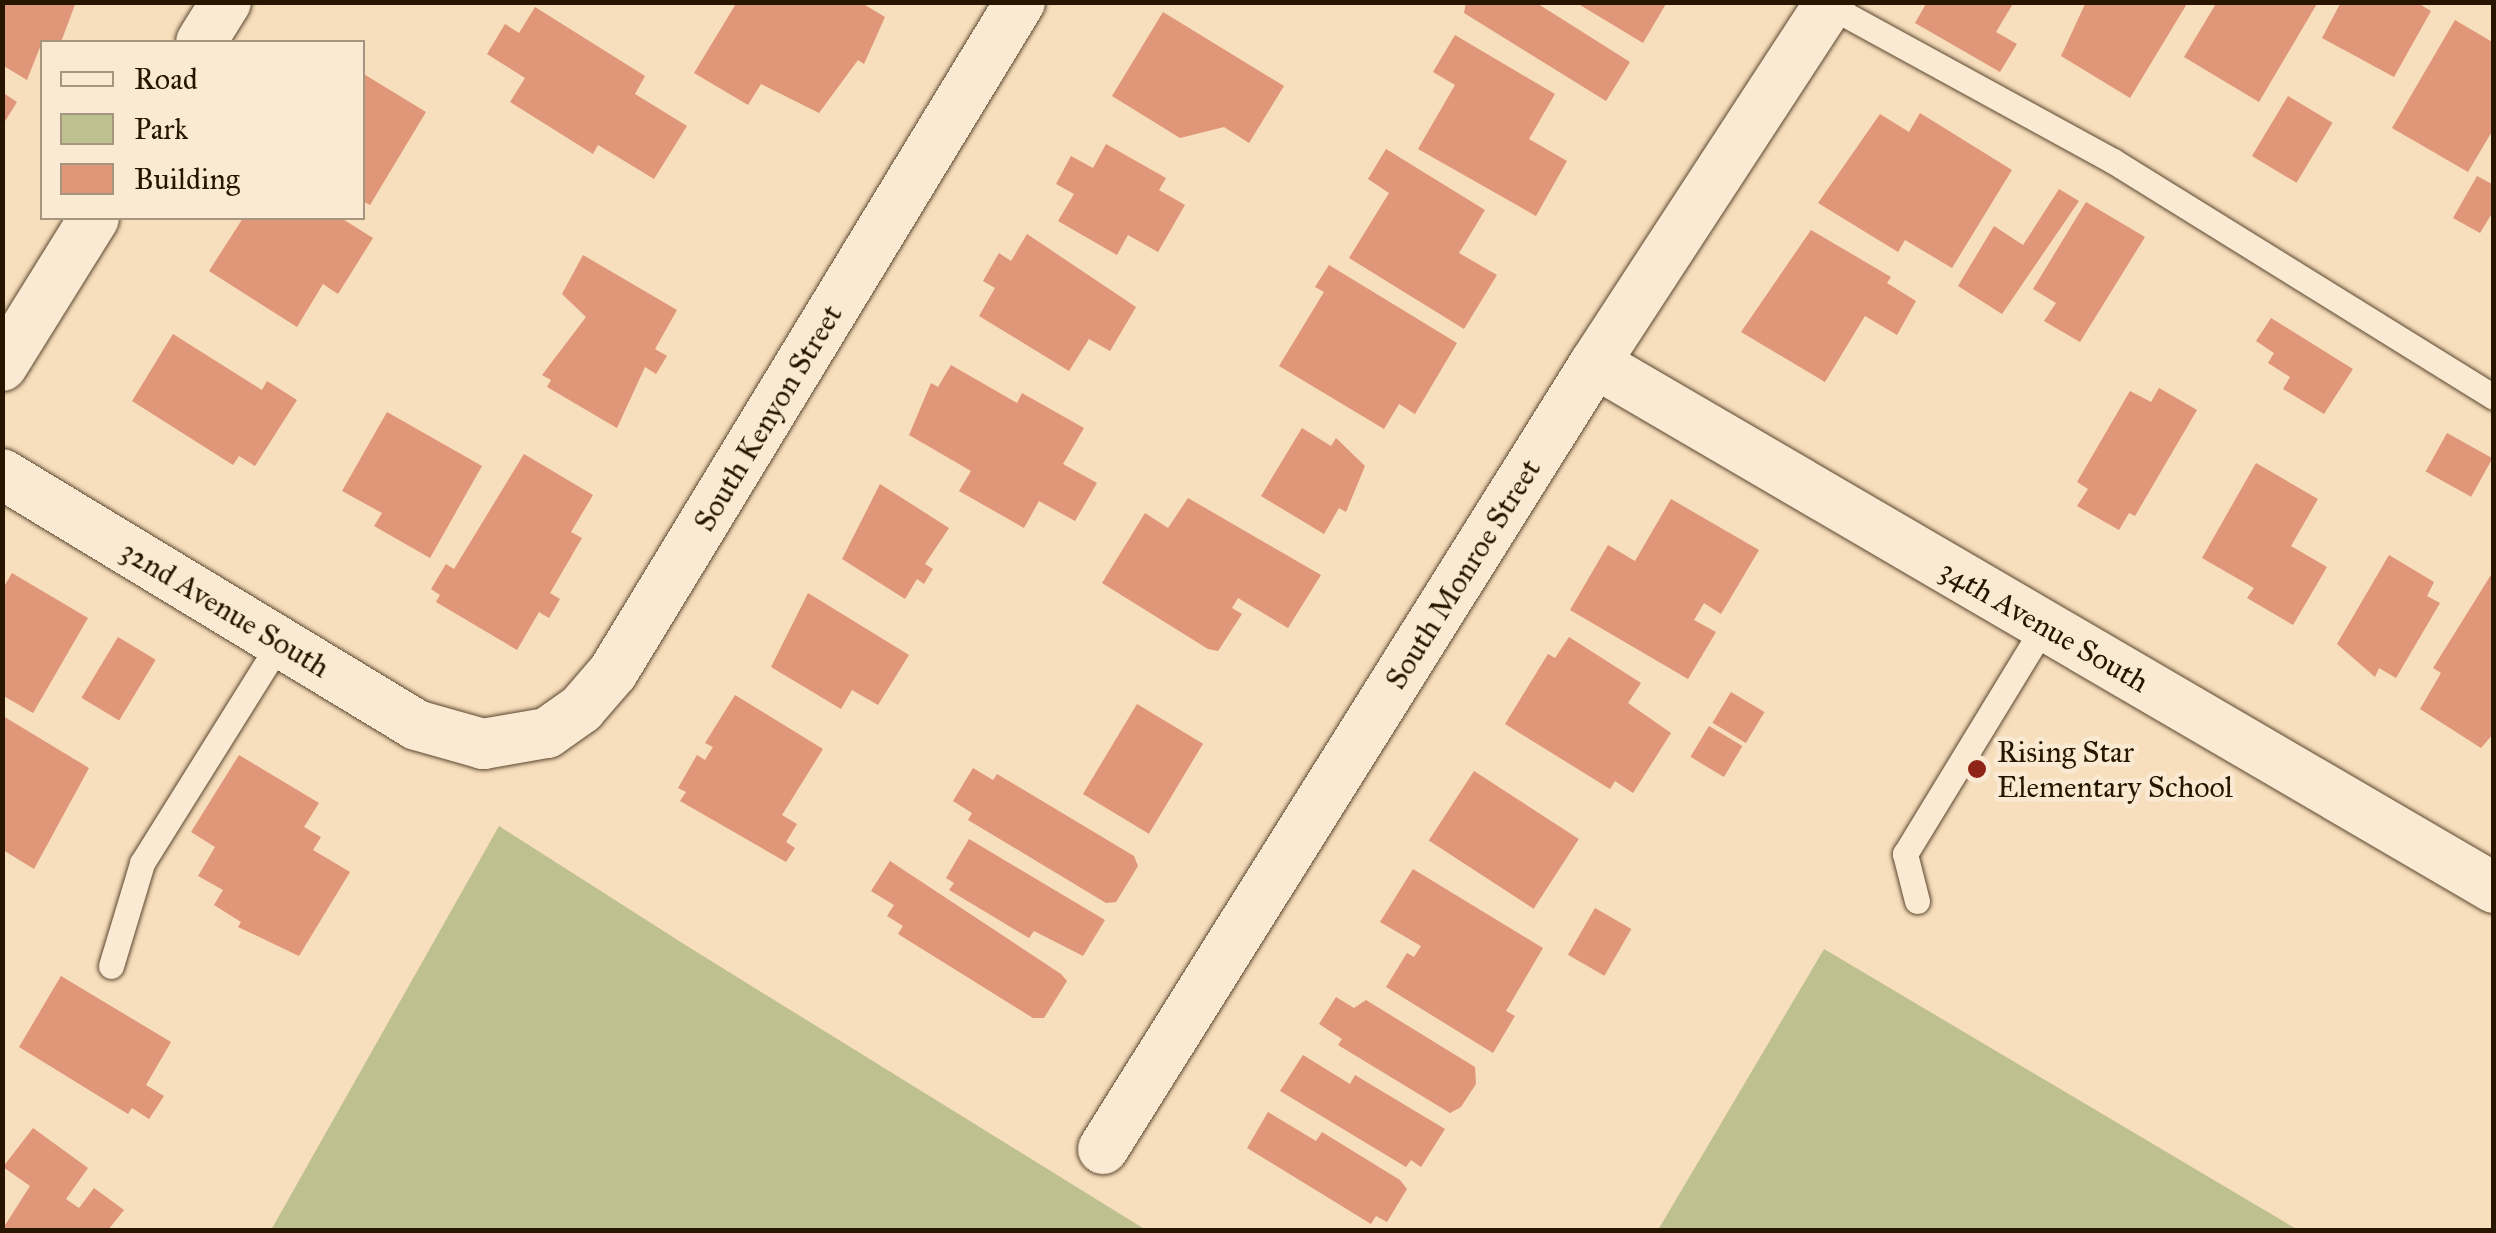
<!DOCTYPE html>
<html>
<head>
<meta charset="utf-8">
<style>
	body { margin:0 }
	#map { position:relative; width:2496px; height:1233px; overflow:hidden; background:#f7debc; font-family:"IM FELL Great Primer",serif }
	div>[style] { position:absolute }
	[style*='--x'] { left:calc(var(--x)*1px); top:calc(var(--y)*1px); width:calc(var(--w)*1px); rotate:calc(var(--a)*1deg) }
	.green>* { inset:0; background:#bec18f }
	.building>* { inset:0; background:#df9679; transform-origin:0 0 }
	.roads { filter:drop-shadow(0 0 2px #5b472f) drop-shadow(0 0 2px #5b472f) }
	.service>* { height:25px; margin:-12.5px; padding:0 12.5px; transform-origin:12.5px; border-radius:12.5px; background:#faead3 }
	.minor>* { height:50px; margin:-25px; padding:0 25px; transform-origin:25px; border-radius:25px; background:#faead3 }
	.dots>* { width:28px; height:28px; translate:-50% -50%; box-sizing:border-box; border:5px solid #faead3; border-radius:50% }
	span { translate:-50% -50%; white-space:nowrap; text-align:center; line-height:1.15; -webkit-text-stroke:9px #faead3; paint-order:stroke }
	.street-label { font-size:30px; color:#271500 }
	.poi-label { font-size:30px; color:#271500 }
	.left { translate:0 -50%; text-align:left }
	.frame { position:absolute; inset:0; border:5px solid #271500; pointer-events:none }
	.legend { position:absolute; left:40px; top:40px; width:325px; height:180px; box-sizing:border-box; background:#faead3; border:2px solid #a6957f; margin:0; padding:12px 18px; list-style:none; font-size:30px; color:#271500 }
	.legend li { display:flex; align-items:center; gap:20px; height:50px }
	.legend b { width:50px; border:2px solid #a6957f }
</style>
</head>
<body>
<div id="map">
	<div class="green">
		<i style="clip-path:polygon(499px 826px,687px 946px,1146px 1230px,271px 1230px)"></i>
		<i style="clip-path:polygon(1824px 949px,2298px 1230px,1658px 1230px)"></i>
	</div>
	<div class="building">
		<i style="clip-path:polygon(4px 2px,76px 2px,61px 42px,42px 42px,27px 80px,2px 65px)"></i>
		<i style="clip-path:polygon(737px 2px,860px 2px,885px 17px,864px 64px,858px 60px,819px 113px,761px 84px,748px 105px,694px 73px)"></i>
		<i style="clip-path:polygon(1466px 2px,1535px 2px,1630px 62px,1606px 101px,1464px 13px)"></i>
		<i style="clip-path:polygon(1575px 2px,1667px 2px,1643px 43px)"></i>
		<i style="clip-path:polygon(1927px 2px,2014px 2px,1996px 32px,2017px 44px,2000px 72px,1915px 23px)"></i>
		<i style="clip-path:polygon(2086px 2px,2188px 2px,2130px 98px,2061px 56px)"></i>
		<i style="clip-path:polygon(2217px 2px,2318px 2px,2259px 102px,2184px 57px)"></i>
		<i style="clip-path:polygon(2341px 2px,2416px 2px,2431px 11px,2394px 77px,2322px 38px)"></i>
		<i style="clip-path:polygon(535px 7px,645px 76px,635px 94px,687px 126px,654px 179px,598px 145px,593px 154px,510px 102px,525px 78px,487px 54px,505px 24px,519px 33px)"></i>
		<i style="clip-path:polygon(1163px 12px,1284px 86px,1249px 143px,1224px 127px,1180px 138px,1112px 96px)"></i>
		<i style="clip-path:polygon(2455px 20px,2494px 43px,2494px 128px,2468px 172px,2392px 128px)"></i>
		<i style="clip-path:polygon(1455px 35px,1555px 94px,1529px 139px,1567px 161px,1536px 216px,1418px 149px,1455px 85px,1433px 72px)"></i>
		<i style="clip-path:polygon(362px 73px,426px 112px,370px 205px,362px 201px)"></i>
		<i style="clip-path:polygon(2px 92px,17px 102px,2px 126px)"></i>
		<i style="left:2288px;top:96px;width:52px;height:70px;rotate:31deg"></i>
		<i style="clip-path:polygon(1920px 113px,2012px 170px,1952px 268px,1905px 240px,1898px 252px,1818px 203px,1880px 114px,1909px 132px)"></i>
		<i style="clip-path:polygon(1106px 144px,1166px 178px,1159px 190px,1185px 205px,1158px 252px,1128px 235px,1117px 255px,1058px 221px,1074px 194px,1056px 184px,1071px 156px,1093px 168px)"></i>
		<i style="clip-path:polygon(1386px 149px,1485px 210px,1459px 253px,1497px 275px,1464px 329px,1349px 258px,1389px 193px,1368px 179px)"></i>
		<i style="clip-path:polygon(2477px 176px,2494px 185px,2494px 210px,2480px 233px,2453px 218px)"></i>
		<i style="clip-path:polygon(2059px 189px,2079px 201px,2002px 314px,1958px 286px,1994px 226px,2023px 245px)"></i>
		<i style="clip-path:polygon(2086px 202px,2145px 237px,2080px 342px,2044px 321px,2056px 303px,2033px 289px)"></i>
		<i style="clip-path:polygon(243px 218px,341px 218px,373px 238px,338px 294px,323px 284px,297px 327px,209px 271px)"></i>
		<i style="clip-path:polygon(1811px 230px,1891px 277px,1887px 283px,1916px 301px,1897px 335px,1865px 316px,1825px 382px,1741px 332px)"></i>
		<i style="clip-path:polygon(1027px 234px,1136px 307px,1110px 351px,1089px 339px,1069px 371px,979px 316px,995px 288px,983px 281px,999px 253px,1011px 261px)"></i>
		<i style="clip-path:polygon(583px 255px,677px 310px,655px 349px,667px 356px,656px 374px,645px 367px,617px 428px,547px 387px,551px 380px,542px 375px,586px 317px,562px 294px)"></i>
		<i style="clip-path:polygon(1329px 265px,1457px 343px,1415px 414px,1399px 404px,1384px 429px,1279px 366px,1324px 292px,1315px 287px)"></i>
		<i style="clip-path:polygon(2271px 318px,2353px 369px,2324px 414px,2283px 389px,2290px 377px,2268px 363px,2274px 353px,2256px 341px)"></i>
		<i style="clip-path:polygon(173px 334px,262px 390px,267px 381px,297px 400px,255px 466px,239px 456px,233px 465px,132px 401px)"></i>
		<i style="clip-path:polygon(951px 365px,1017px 403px,1022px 393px,1084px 428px,1063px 464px,1097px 483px,1075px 521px,1039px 501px,1024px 528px,959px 491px,971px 471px,909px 435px,931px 383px,938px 387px)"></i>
		<i style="clip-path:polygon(2159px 388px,2197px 410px,2135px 516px,2129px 513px,2119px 530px,2077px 506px,2088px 489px,2077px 482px,2130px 391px,2151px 402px)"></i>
		<i style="clip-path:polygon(387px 412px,482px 466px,430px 558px,374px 526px,382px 513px,342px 491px)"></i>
		<i style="clip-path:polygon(1302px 428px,1331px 446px,1336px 438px,1365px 466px,1346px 512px,1339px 508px,1324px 534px,1261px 496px)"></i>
		<i style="left:2447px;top:433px;width:52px;height:44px;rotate:29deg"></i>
		<i style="clip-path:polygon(524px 454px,593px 495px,571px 532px,582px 538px,550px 593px,560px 599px,549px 618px,539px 612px,517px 650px,436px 602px,440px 595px,431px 589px,446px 564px,454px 569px)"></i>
		<i style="clip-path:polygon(2256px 463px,2318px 499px,2291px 546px,2327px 567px,2293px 625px,2247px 598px,2254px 588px,2202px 558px)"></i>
		<i style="clip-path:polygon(880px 484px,949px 528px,925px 564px,933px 569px,924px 584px,917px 579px,905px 599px,842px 559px)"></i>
		<i style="clip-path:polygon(1188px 498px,1321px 575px,1288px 628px,1238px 598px,1232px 608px,1242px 614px,1218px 651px,1208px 649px,1102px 583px,1145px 513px,1168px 528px)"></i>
		<i style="clip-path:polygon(1671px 499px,1759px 550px,1721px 614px,1704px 603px,1694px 620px,1716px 632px,1688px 679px,1570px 610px,1608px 545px,1635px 561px)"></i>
		<i style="clip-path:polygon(2389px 555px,2434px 582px,2427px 596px,2440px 603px,2396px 678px,2379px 668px,2375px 677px,2337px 644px)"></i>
		<i style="clip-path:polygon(2494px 570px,2494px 733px,2481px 748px,2420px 709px,2441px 673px,2433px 668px)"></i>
		<i style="clip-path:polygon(12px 573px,88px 618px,33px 713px,2px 695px,2px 590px)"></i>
		<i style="clip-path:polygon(808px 593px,909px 655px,878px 705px,852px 690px,841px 709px,771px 667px)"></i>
		<i style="left:118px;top:637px;width:44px;height:71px;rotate:31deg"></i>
		<i style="clip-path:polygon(1569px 637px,1641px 683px,1628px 703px,1671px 733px,1633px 793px,1615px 781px,1610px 789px,1505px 724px,1548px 654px,1555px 658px)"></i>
		<i style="left:1731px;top:692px;width:39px;height:36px;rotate:31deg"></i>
		<i style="clip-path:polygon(735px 695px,823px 749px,782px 815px,797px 824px,786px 842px,795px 848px,786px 862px,680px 801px,686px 792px,678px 788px,697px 755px,705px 760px,713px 747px,705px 743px)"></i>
		<i style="left:1137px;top:704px;width:77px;height:105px;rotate:31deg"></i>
		<i style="clip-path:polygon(3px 716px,89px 768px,34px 869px,3px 850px)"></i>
		<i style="left:1709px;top:726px;width:39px;height:36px;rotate:31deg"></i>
		<i style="clip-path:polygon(239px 755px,319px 803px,304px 827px,321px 837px,313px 850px,350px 872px,299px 956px,238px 927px,241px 922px,214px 905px,223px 890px,198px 876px,215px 847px,191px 832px)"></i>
		<i style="clip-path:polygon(973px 768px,993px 780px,997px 774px,1134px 856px,1138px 866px,1116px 902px,1106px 903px,968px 820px,972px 813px,953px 801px)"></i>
		<i style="left:1474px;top:771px;width:125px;height:83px;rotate:33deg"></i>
		<i style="clip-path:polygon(969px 839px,1105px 920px,1083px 956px,1034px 931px,1029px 938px,949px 890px,954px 883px,946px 878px)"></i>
		<i style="clip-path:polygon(890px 861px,1061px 974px,1067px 981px,1044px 1018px,1033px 1018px,898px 934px,903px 926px,887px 916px,894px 905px,871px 891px)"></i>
		<i style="clip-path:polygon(1413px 869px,1543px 948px,1506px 1011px,1515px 1016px,1493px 1053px,1386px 987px,1407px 953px,1414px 957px,1421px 946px,1380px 922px)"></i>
		<i style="left:1595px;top:908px;width:42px;height:54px;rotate:30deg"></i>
		<i style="clip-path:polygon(61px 976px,171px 1042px,146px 1085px,164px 1096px,149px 1119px,132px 1108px,128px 1114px,19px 1047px)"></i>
		<i style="clip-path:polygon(1336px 997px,1354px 1008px,1366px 1000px,1475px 1067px,1476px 1084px,1461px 1107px,1450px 1113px,1338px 1045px,1342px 1039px,1319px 1024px)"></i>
		<i style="clip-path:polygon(1303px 1055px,1350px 1084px,1355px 1075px,1445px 1129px,1421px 1167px,1411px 1160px,1406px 1167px,1280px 1091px)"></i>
		<i style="clip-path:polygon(1268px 1112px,1316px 1141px,1322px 1132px,1400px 1180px,1407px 1189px,1387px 1222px,1376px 1216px,1371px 1224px,1247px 1148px)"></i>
		<i style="clip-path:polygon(33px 1128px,88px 1168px,66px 1199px,79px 1208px,94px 1188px,124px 1210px,108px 1230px,2px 1230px,30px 1186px,3px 1167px)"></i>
	</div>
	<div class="roads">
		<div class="service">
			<i style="--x:1828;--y:5;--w:325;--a:28.7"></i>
			<i style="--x:2113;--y:161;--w:448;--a:31.8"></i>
			<i style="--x:1917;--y:901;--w:49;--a:-104.3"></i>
			<i style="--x:1905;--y:854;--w:267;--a:-58.6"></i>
			<i style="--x:111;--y:966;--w:108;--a:-73.2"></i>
			<i style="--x:142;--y:863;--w:261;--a:-58"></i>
		</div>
		<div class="minor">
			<i style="--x:201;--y:42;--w:47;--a:-58"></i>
			<i style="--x:1595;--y:363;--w:1041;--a:30.28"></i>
			<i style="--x:2;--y:366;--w:174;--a:-58.1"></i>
			<i style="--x:2;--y:474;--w:484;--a:31.2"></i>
			<i style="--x:416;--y:725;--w:70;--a:15.8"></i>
			<i style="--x:483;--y:744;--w:65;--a:-9.8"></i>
			<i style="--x:547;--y:733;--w:42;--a:-35.2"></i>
			<i style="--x:581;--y:709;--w:49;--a:-49.1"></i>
			<i style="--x:613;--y:672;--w:784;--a:-58.72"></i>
			<i style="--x:1103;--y:1149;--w:927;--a:-57.96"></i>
			<i style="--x:1595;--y:363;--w:431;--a:-56.9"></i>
		</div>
	</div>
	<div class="dots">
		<i style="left:1977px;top:769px;background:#8f2418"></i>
	</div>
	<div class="street-label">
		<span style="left:768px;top:418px;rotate:-59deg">South Kenyon Street</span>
		<span style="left:1463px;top:574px;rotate:-58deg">South Monroe Street</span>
		<span style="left:225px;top:609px;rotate:31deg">32nd Avenue South</span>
		<span style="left:2044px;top:626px;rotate:30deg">34th Avenue South</span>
	</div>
	<div class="poi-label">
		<span class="left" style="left:1997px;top:769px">Rising Star<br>Elementary School</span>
	</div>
	<div class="frame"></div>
	<ul class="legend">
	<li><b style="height:12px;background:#faead3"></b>Road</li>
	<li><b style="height:28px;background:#bec18f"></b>Park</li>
	<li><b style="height:28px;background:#df9679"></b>Building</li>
	</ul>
</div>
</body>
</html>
